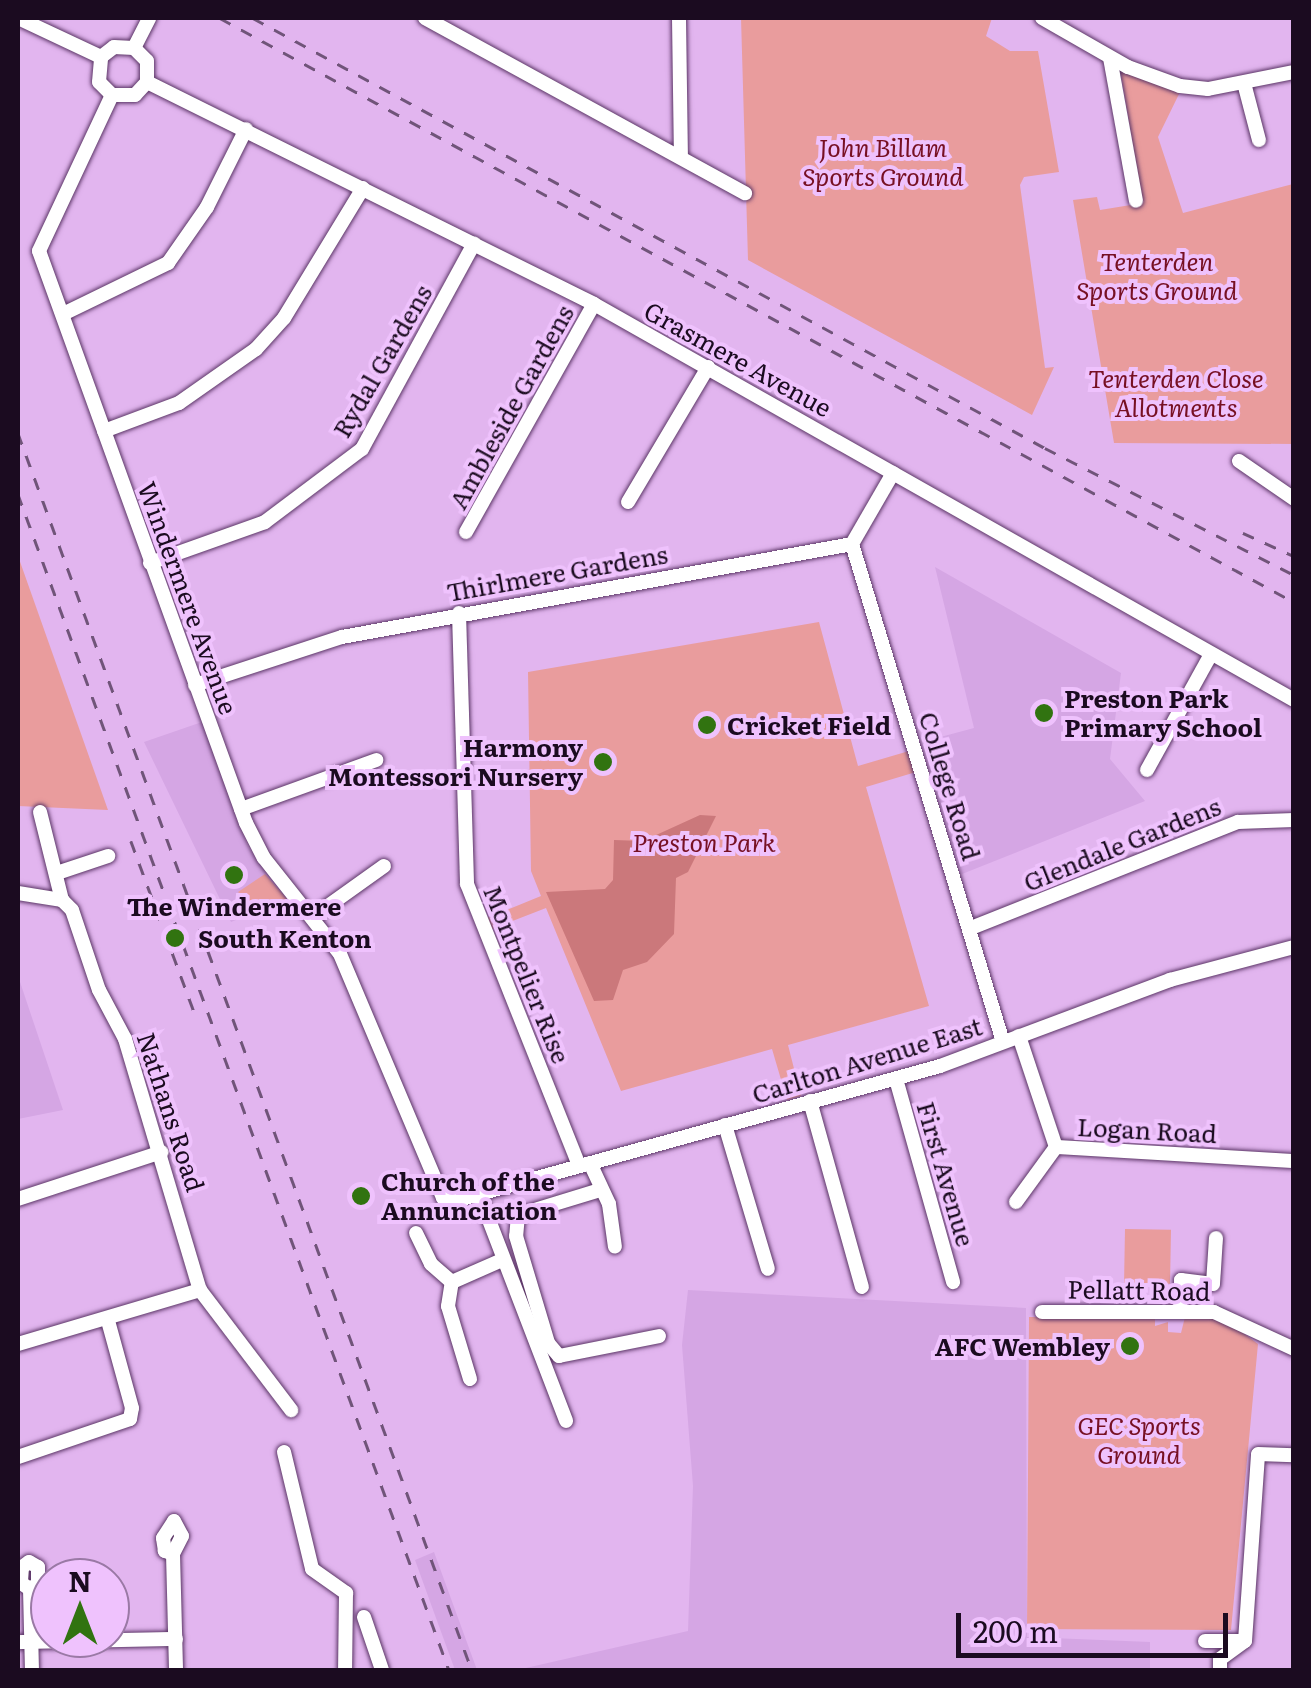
<!DOCTYPE html>
<html>
<head>
<meta charset="utf-8">
<style>
	body { margin:0 }
	#map { position:relative; width:1311px; height:1688px; overflow:hidden; background:#e2b5ef; font-family:Literata,serif }
	div>[style] { position:absolute }
	[style*='--x'] { left:calc(var(--x)*1px); top:calc(var(--y)*1px); width:calc(var(--w)*1px); rotate:calc(var(--a)*1deg) }
	.built>* { inset:0; background:#d5a6e4 }
	.green>* { inset:0; background:#e99c9d; transform-origin:0 0 }
	.forest>* { inset:0; background:#cb787b }
	.roads { filter:drop-shadow(0 0 2px #5b3566) drop-shadow(0 0 2px #5b3566) }
	.minor>* { height:14px; margin:-7px; padding:0 7px; transform-origin:7px; border-radius:7px; background:#fff }
	.rail>* { height:2.5px; margin-top:-1.25px; transform-origin:0; background:repeating-linear-gradient(90deg,#705479 0 12px,transparent 0 24px) }
	.dots>* { width:28px; height:28px; translate:-50% -50%; box-sizing:border-box; border:5px solid #efc2fd; border-radius:50% }
	span { translate:-50% -50%; white-space:nowrap; text-align:center; line-height:1.15; -webkit-text-stroke:8px #efc2fd; paint-order:stroke }
	.park-label { font-size:25px; color:#771023; font-style:italic }
	.street-label { font-size:25px; color:#1b0b20 }
	.poi-label { font-size:25px; color:#1b0b20; font-weight:700 }
	.left { translate:0 -50%; text-align:left }
	.right { translate:-100% -50%; text-align:right }
	.frame { position:absolute; inset:0; border:20px solid #1b0b20; pointer-events:none }
	.north { position:absolute; left:30px; top:1558px; width:100px; height:100px; box-sizing:border-box; background:#efc2fd; border:2px solid #9a79a5; border-radius:50%; rotate:0deg; font-size:28px; font-weight:700; line-height:40px; text-align:center; color:#1b0b20 }
	.north::after { content:''; display:block; margin:auto; width:35px; height:45px; background:#317310; clip-path:polygon(50% 0,100% 100%,50% 72%,0 100%) }
	.scale { position:absolute; left:956px; top:1613px; width:272px; height:45px; box-sizing:border-box; border:5px solid #1b0b20; border-top:0; padding-left:12px; font-size:30px; line-height:35px; white-space:nowrap; color:#1b0b20; -webkit-text-stroke:8px #efc2fd; paint-order:stroke }
</style>
</head>
<body>
<div id="map">
	<div class="built">
		<i style="clip-path:polygon(935px 567px,1121px 673px,1110px 759px,1145px 801px,962px 874px,922px 742px,974px 728px)"></i>
		<i style="clip-path:polygon(202px 722px,248px 847px,287px 899px,231px 922px,144px 742px)"></i>
		<i style="clip-path:polygon(18px 976px,63px 1110px,18px 1119px)"></i>
		<i style="clip-path:polygon(688px 1290px,1026px 1308px,1027px 1637px,1150px 1642px,1150px 1670px,517px 1670px,688px 1631px,693px 1486px,682px 1345px)"></i>
		<i style="clip-path:polygon(434px 1552px,477px 1670px,455px 1670px,432px 1607px,415px 1560px)"></i>
	</div>
	<div class="green">
		<i style="clip-path:polygon(741px 18px,992px 18px,986px 36px,1010px 51px,1038px 51px,1059px 172px,1024px 177px,1020px 185px,1045px 368px,1054px 367px,1032px 415px,748px 260px)"></i>
		<i style="clip-path:polygon(1120px 68px,1180px 92px,1158px 137px,1183px 213px,1293px 184px,1293px 444px,1114px 443px,1073px 200px,1097px 197px,1100px 210px,1143px 203px)"></i>
		<i style="clip-path:polygon(18px 556px,108px 810px,18px 806px)"></i>
		<i style="clip-path:polygon(819px 622px,858px 766px,909px 751px,916px 772px,866px 787px,929px 1006px,788px 1045px,801px 1096px,787px 1100px,772px 1049px,621px 1091px,546px 908px,492px 929px,487px 918px,541px 896px,531px 871px,528px 672px)"></i>
		<i style="clip-path:polygon(265px 874px,287px 899px,258px 911px,238px 892px)"></i>
		<i style="left:1125px;top:1229px;width:46px;height:54px;rotate:1deg"></i>
		<i style="clip-path:polygon(1029px 1317px,1155px 1318px,1155px 1326px,1168px 1322px,1168px 1332px,1181px 1333px,1185px 1317px,1202px 1317px,1227px 1321px,1258px 1344px,1231px 1630px,1027px 1629px)"></i>
	</div>
	<div class="forest">
		<i style="clip-path:polygon(700px 815px,716px 816px,688px 872px,676px 878px,674px 934px,647px 962px,623px 970px,613px 1000px,594px 1001px,546px 892px,605px 889px,613px 880px,614px 840px,643px 841px)"></i>
	</div>
	<div class="roads">
		<div class="minor">
			<i style="--x:18;--y:18;--w:92;--a:25.2"></i>
			<i style="--x:425;--y:18;--w:365;--a:28.7"></i>
			<i style="--x:679;--y:18;--w:138;--a:89.2"></i>
			<i style="--x:1042;--y:18;--w:99;--a:29.7"></i>
			<i style="--x:1128;--y:67;--w:55;--a:20.1"></i>
			<i style="--x:1180;--y:86;--w:28;--a:6"></i>
			<i style="--x:1208;--y:89;--w:88;--a:-11.2"></i>
			<i style="--x:134;--y:48;--w:34;--a:-63"></i>
			<i style="--x:1110;--y:58;--w:145;--a:79.7"></i>
			<i style="--x:147;--y:82;--w:499;--a:26.4"></i>
			<i style="--x:594;--y:304;--w:804;--a:29.5"></i>
			<i style="--x:1244;--y:83;--w:59;--a:75.3"></i>
			<i style="--x:112;--y:95;--w:172;--a:115.1"></i>
			<i style="--x:39;--y:251;--w:608;--a:70.11"></i>
			<i style="--x:246;--y:823;--w:39;--a:63"></i>
			<i style="--x:264;--y:858;--w:122;--a:51.6"></i>
			<i style="--x:340;--y:954;--w:265;--a:67.1"></i>
			<i style="--x:443;--y:1198;--w:11;--a:15"></i>
			<i style="--x:454;--y:1201;--w:504;--a:-15.52"></i>
			<i style="--x:940;--y:1066;--w:246;--a:-20.5"></i>
			<i style="--x:1170;--y:980;--w:128;--a:-14.9"></i>
			<i style="--x:112;--y:95;--w:23;--a:0"></i>
			<i style="--x:135;--y:95;--w:18;--a:-47"></i>
			<i style="--x:147;--y:82;--w:21;--a:-90"></i>
			<i style="--x:147;--y:61;--w:18;--a:-135"></i>
			<i style="--x:112;--y:95;--w:18;--a:-135"></i>
			<i style="--x:99;--y:82;--w:25;--a:-85"></i>
			<i style="--x:101;--y:57;--w:16;--a:-38"></i>
			<i style="--x:114;--y:47;--w:20;--a:3"></i>
			<i style="--x:63;--y:314;--w:117;--a:-25.9"></i>
			<i style="--x:168;--y:263;--w:68;--a:-55.1"></i>
			<i style="--x:207;--y:207;--w:87;--a:-63.4"></i>
			<i style="--x:104;--y:431;--w:80;--a:-20.5"></i>
			<i style="--x:179;--y:403;--w:94;--a:-35"></i>
			<i style="--x:256;--y:349;--w:42;--a:-47.9"></i>
			<i style="--x:284;--y:318;--w:152;--a:-58.7"></i>
			<i style="--x:1239;--y:461;--w:67;--a:34.6"></i>
			<i style="--x:628;--y:502;--w:157;--a:-59.3"></i>
			<i style="--x:466;--y:532;--w:261;--a:-60.7"></i>
			<i style="--x:852;--y:544;--w:520;--a:73.13"></i>
			<i style="--x:150;--y:563;--w:122;--a:-19.6"></i>
			<i style="--x:265;--y:522;--w:121;--a:-37"></i>
			<i style="--x:362;--y:449;--w:234;--a:-61.4"></i>
			<i style="--x:459;--y:613;--w:271;--a:88.3"></i>
			<i style="--x:467;--y:884;--w:303;--a:68.3"></i>
			<i style="--x:195;--y:685;--w:155;--a:-18.1"></i>
			<i style="--x:342;--y:637;--w:518;--a:-10.33"></i>
			<i style="--x:852;--y:544;--w:82;--a:-60"></i>
			<i style="--x:1147;--y:770;--w:132;--a:-61.1"></i>
			<i style="--x:241;--y:809;--w:144;--a:-19.9"></i>
			<i style="--x:40;--y:812;--w:91;--a:76"></i>
			<i style="--x:62;--y:900;--w:14;--a:45"></i>
			<i style="--x:72;--y:910;--w:84;--a:71.4"></i>
			<i style="--x:99;--y:990;--w:55;--a:62"></i>
			<i style="--x:125;--y:1039;--w:262;--a:73.4"></i>
			<i style="--x:200;--y:1290;--w:151;--a:52.8"></i>
			<i style="--x:60;--y:872;--w:51;--a:-18.4"></i>
			<i style="--x:18;--y:893;--w:45;--a:9"></i>
			<i style="--x:314;--y:916;--w:86;--a:-35.5"></i>
			<i style="--x:971;--y:928;--w:287;--a:-21.7"></i>
			<i style="--x:1238;--y:822;--w:56;--a:-2"></i>
			<i style="--x:1019;--y:1036;--w:117;--a:71.6"></i>
			<i style="--x:1056;--y:1147;--w:238;--a:3.4"></i>
			<i style="--x:896;--y:1079;--w:211;--a:74.3"></i>
			<i style="--x:810;--y:1101;--w:193;--a:74.4"></i>
			<i style="--x:725;--y:1125;--w:150;--a:73.4"></i>
			<i style="--x:590;--y:1163;--w:45;--a:65.1"></i>
			<i style="--x:609;--y:1204;--w:43;--a:82.1"></i>
			<i style="--x:600;--y:1190;--w:86;--a:163"></i>
			<i style="--x:518;--y:1215;--w:21;--a:95"></i>
			<i style="--x:516;--y:1236;--w:112;--a:73.3"></i>
			<i style="--x:548;--y:1343;--w:17;--a:50"></i>
			<i style="--x:559;--y:1356;--w:102;--a:-11.3"></i>
			<i style="--x:479;--y:1194;--w:243;--a:69"></i>
			<i style="--x:18;--y:1199;--w:151;--a:-18.1"></i>
			<i style="--x:1016;--y:1202;--w:68;--a:-54"></i>
			<i style="--x:416;--y:1233;--w:34;--a:64"></i>
			<i style="--x:431;--y:1264;--w:28;--a:41"></i>
			<i style="--x:1042;--y:1312;--w:172;--a:0"></i>
			<i style="--x:1214;--y:1312;--w:88;--a:24.8"></i>
			<i style="--x:1180;--y:1312;--w:32;--a:-88"></i>
			<i style="--x:1181;--y:1280;--w:32;--a:7"></i>
			<i style="--x:1213;--y:1284;--w:46;--a:-86.3"></i>
			<i style="--x:18;--y:1344;--w:190;--a:-16.5"></i>
			<i style="--x:470;--y:1379;--w:76;--a:-106.8"></i>
			<i style="--x:448;--y:1306;--w:24;--a:-81"></i>
			<i style="--x:452;--y:1282;--w:55;--a:-23.7"></i>
			<i style="--x:284;--y:1452;--w:120;--a:76.5"></i>
			<i style="--x:312;--y:1569;--w:42;--a:35.2"></i>
			<i style="--x:346;--y:1593;--w:77;--a:90.7"></i>
			<i style="--x:18;--y:1457;--w:118;--a:-18.7"></i>
			<i style="--x:130;--y:1419;--w:11;--a:-80"></i>
			<i style="--x:132;--y:1408;--w:90;--a:-105.4"></i>
			<i style="--x:173;--y:1554;--w:9;--a:-159"></i>
			<i style="--x:165;--y:1551;--w:13;--a:-99"></i>
			<i style="--x:163;--y:1538;--w:20;--a:-57"></i>
			<i style="--x:174;--y:1521;--w:17;--a:62"></i>
			<i style="--x:182;--y:1536;--w:20;--a:117"></i>
			<i style="--x:173;--y:1554;--w:116;--a:88.5"></i>
			<i style="--x:30;--y:1589;--w:9;--a:-32"></i>
			<i style="--x:38;--y:1584;--w:17;--a:-90"></i>
			<i style="--x:38;--y:1567;--w:10;--a:-151"></i>
			<i style="--x:29;--y:1562;--w:9;--a:144"></i>
			<i style="--x:22;--y:1567;--w:16;--a:94"></i>
			<i style="--x:21;--y:1583;--w:11;--a:34"></i>
			<i style="--x:30;--y:1589;--w:81;--a:88.6"></i>
			<i style="--x:364;--y:1617;--w:56;--a:71.2"></i>
			<i style="--x:1205;--y:1641;--w:39;--a:0"></i>
			<i style="--x:18;--y:1642;--w:158;--a:-1.1"></i>
			<i style="--x:1220;--y:1670;--w:11;--a:-90"></i>
			<i style="--x:1220;--y:1659;--w:31;--a:-36"></i>
			<i style="--x:1245;--y:1641;--w:187;--a:-86"></i>
			<i style="--x:1258;--y:1454;--w:36;--a:2"></i>
		</div>
	</div>
	<div class="rail">
		<i style="--x:220;--y:18;--w:1223;--a:28.54"></i>
		<i style="--x:253;--y:18;--w:901;--a:28.5"></i>
		<i style="--x:1045;--y:448;--w:280;--a:27"></i>
		<i style="--x:18;--y:433;--w:1318;--a:69.85"></i>
		<i style="--x:18;--y:494;--w:1252;--a:69.87"></i>
		<i style="--x:1243;--y:533;--w:56;--a:24.3"></i>
		<i style="--x:131;--y:841;--w:184;--a:69.7"></i>
	</div>
	<div class="dots">
		<i style="left:1044px;top:713px;background:#317310"></i>
		<i style="left:707px;top:725px;background:#317310"></i>
		<i style="left:603px;top:762px;background:#317310"></i>
		<i style="left:234px;top:875px;background:#317310"></i>
		<i style="left:175px;top:938px;background:#317310"></i>
		<i style="left:361px;top:1196px;background:#317310"></i>
		<i style="left:1130px;top:1346px;background:#317310"></i>
	</div>
	<div class="park-label">
		<span style="left:883px;top:162px">John Billam<br>Sports Ground</span>
		<span style="left:1157px;top:276px">Tenterden<br>Sports Ground</span>
		<span style="left:1176px;top:393px">Tenterden Close<br>Allotments</span>
		<span style="left:704px;top:842px">Preston Park</span>
		<span style="left:1139px;top:1440px">GEC Sports<br>Ground</span>
	</div>
	<div class="street-label">
		<span style="left:738px;top:359px;rotate:29deg">Grasmere Avenue</span>
		<span style="left:382px;top:361px;rotate:-60deg">Rydal Gardens</span>
		<span style="left:511px;top:407px;rotate:-61deg">Ambleside Gardens</span>
		<span style="left:557px;top:573px;rotate:-10deg">Thirlmere Gardens</span>
		<span style="left:188px;top:598px;rotate:70deg">Windermere Avenue</span>
		<span style="left:950px;top:786px;rotate:73deg">College Road</span>
		<span style="left:1122px;top:844px;rotate:-22deg">Glendale Gardens</span>
		<span style="left:527px;top:974px;rotate:68deg">Montpelier Rise</span>
		<span style="left:867px;top:1060px;rotate:-17deg">Carlton Avenue East</span>
		<span style="left:171px;top:1112px;rotate:72deg">Nathans Road</span>
		<span style="left:1147px;top:1130px;rotate:3deg">Logan Road</span>
		<span style="left:946px;top:1174px;rotate:74deg">First Avenue</span>
		<span style="left:1139px;top:1290px;rotate:1deg">Pellatt Road</span>
	</div>
	<div class="poi-label">
		<span class="left" style="left:1064px;top:713px">Preston Park<br>Primary School</span>
		<span class="left" style="left:727px;top:725px">Cricket Field</span>
		<span class="right" style="left:583px;top:762px">Harmony<br>Montessori Nursery</span>
		<span style="left:234px;top:906px">The Windermere</span>
		<span class="left" style="left:198px;top:938px">South Kenton</span>
		<span class="left" style="left:381px;top:1196px">Church of the<br>Annunciation</span>
		<span class="right" style="left:1110px;top:1346px">AFC Wembley</span>
	</div>
	<div class="frame"></div>
	<div class="north">N</div>
	<div class="scale">200 m</div>
</div>
</body>
</html>
